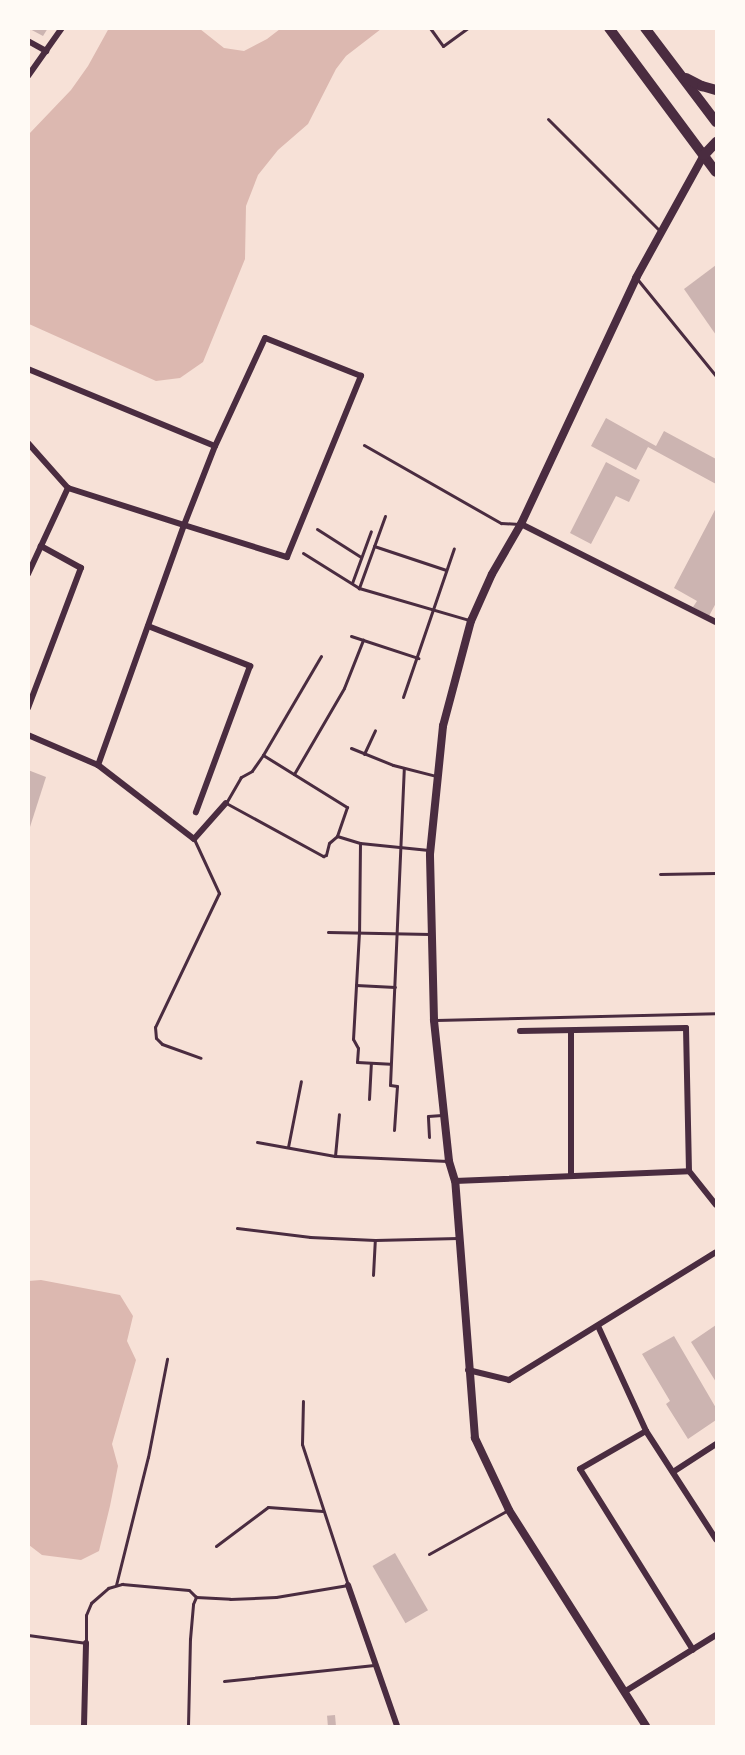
<!DOCTYPE html>
<html>
<head>
<meta charset="utf-8">
<style>
	body { margin:0 }
	#map { position:relative; width:745px; height:1755px; overflow:hidden; background:#f7e1d7; font-family:"Open Sans",sans-serif }
	div>[style] { position:absolute }
	[style*='--x'] { left:calc(var(--x)*1px); top:calc(var(--y)*1px); width:calc(var(--w)*1px); rotate:calc(var(--a)*1deg) }
	.water>* { inset:0; background:#dcb8b0 }
	.building>* { inset:0; background:#ccb4b1; transform-origin:0 0 }
	.service>* { height:3px; margin:-1.5px; padding:0 1.5px; transform-origin:1.5px; border-radius:1.5px; background:#4a2c40 }
	.minor>* { height:6px; margin:-3px; padding:0 3px; transform-origin:3px; border-radius:3px; background:#4a2c40 }
	.tertiary>* { height:8px; margin:-4px; padding:0 4px; transform-origin:4px; border-radius:4px; background:#4a2c40 }
	.primary>* { height:10px; margin:-5px; padding:0 5px; transform-origin:5px; border-radius:5px; background:#4a2c40 }
	span { translate:-50% -50%; white-space:nowrap; text-align:center; line-height:1.15; -webkit-text-stroke:4.5px #fffaf5; paint-order:stroke }
	.frame { position:absolute; inset:0; border:30px solid #fffaf5; pointer-events:none }
</style>
</head>
<body>
<div id="map">
	<div class="water">
		<i style="clip-path:polygon(109px 28px,200px 29px,224px 48px,244px 51px,267px 39px,280px 29px,381px 29px,346px 56px,336px 69px,308px 124px,278px 150px,258px 175px,246px 206px,245px 259px,203px 362px,180px 378px,156px 381px,29px 324px,29px 134px,71px 90px,88px 66px)"></i>
		<i style="clip-path:polygon(41px 1280px,120px 1295px,133px 1316px,127px 1341px,136px 1360px,112px 1444px,118px 1466px,110px 1506px,99px 1551px,81px 1560px,42px 1555px,29px 1545px,28px 1281px)"></i>
	</div>
	<div class="building">
		<i style="clip-path:polygon(28px 28px,48px 28px,43px 36px)"></i>
		<i style="clip-path:polygon(716px 265px,716px 335px,684px 289px)"></i>
		<i style="clip-path:polygon(606px 418px,656px 446px,664px 431px,716px 459px,716px 484px,648px 447px,636px 470px,591px 446px)"></i>
		<i style="clip-path:polygon(606px 462px,640px 480px,629px 502px,616px 496px,591px 544px,570px 533px)"></i>
		<i style="clip-path:polygon(716px 508px,716px 603px,709px 616px,693px 607px,697px 601px,674px 588px)"></i>
		<i style="clip-path:polygon(28px 770px,46px 777px,29px 830px,28px 829px)"></i>
		<i style="clip-path:polygon(716px 1325px,716px 1382px,691px 1342px)"></i>
		<i style="clip-path:polygon(674px 1336px,716px 1408px,716px 1420px,688px 1439px,666px 1404px,670px 1401px,642px 1354px)"></i>
		<i style="left:395px;top:1553px;width:66px;height:26px;rotate:60deg"></i>
		<i style="left:335px;top:1715px;width:11px;height:8px;rotate:85deg"></i>
	</div>
	<div class="service">
		<i style="--x:430;--y:28;--w:22;--a:54"></i>
		<i style="--x:443;--y:46;--w:31;--a:-36"></i>
		<i style="--x:548;--y:119;--w:158;--a:45"></i>
		<i style="--x:638;--y:280;--w:124;--a:50.9"></i>
		<i style="--x:364;--y:445;--w:158;--a:29.7"></i>
		<i style="--x:501;--y:523;--w:18;--a:3"></i>
		<i style="--x:385;--y:516;--w:77;--a:109.9"></i>
		<i style="--x:359;--y:588;--w:115;--a:16.2"></i>
		<i style="--x:317;--y:529;--w:52;--a:32.5"></i>
		<i style="--x:374;--y:546;--w:76;--a:18.4"></i>
		<i style="--x:303;--y:553;--w:66;--a:32"></i>
		<i style="--x:352;--y:583;--w:55;--a:-69.9"></i>
		<i style="--x:351;--y:636;--w:71;--a:18.2"></i>
		<i style="--x:321;--y:656;--w:115;--a:120.4"></i>
		<i style="--x:263;--y:755;--w:19;--a:125"></i>
		<i style="--x:252;--y:771;--w:13;--a:151"></i>
		<i style="--x:241;--y:777;--w:30;--a:120"></i>
		<i style="--x:226;--y:803;--w:111;--a:28.7"></i>
		<i style="--x:323;--y:856;--w:3;--a:-18"></i>
		<i style="--x:326;--y:855;--w:12;--a:-76"></i>
		<i style="--x:329;--y:843;--w:11;--a:-41"></i>
		<i style="--x:337;--y:836;--w:24;--a:17"></i>
		<i style="--x:360;--y:843;--w:69;--a:5.8"></i>
		<i style="--x:403;--y:697;--w:157;--a:-71.1"></i>
		<i style="--x:351;--y:748;--w:45;--a:22"></i>
		<i style="--x:393;--y:765;--w:44;--a:14.3"></i>
		<i style="--x:364;--y:754;--w:26;--a:-65"></i>
		<i style="--x:263;--y:755;--w:99;--a:31.8"></i>
		<i style="--x:347;--y:807;--w:31;--a:109"></i>
		<i style="--x:294;--y:774;--w:99;--a:-59.8"></i>
		<i style="--x:344;--y:688;--w:52;--a:-68.4"></i>
		<i style="--x:194;--y:839;--w:60;--a:65.2"></i>
		<i style="--x:219;--y:893;--w:148;--a:115.5"></i>
		<i style="--x:155;--y:1027;--w:11;--a:85"></i>
		<i style="--x:156;--y:1038;--w:8;--a:45"></i>
		<i style="--x:162;--y:1044;--w:41;--a:19.7"></i>
		<i style="--x:360;--y:843;--w:89;--a:90.6"></i>
		<i style="--x:359;--y:932;--w:107;--a:93.2"></i>
		<i style="--x:353;--y:1039;--w:10;--a:61"></i>
		<i style="--x:358;--y:1048;--w:14;--a:94"></i>
		<i style="--x:357;--y:1062;--w:33;--a:3"></i>
		<i style="--x:660;--y:874;--w:56;--a:-1"></i>
		<i style="--x:328;--y:932;--w:102;--a:1.1"></i>
		<i style="--x:356;--y:985;--w:39;--a:3"></i>
		<i style="--x:436;--y:1020;--w:280;--a:-1.4"></i>
		<i style="--x:369;--y:1099;--w:36;--a:-87"></i>
		<i style="--x:394;--y:1130;--w:44;--a:-86.1"></i>
		<i style="--x:397;--y:1086;--w:7;--a:-172"></i>
		<i style="--x:390;--y:1085;--w:317;--a:-87.5"></i>
		<i style="--x:429;--y:1137;--w:21;--a:-93"></i>
		<i style="--x:428;--y:1116;--w:14;--a:-4"></i>
		<i style="--x:257;--y:1142;--w:79;--a:10.2"></i>
		<i style="--x:335;--y:1156;--w:113;--a:2.5"></i>
		<i style="--x:288;--y:1147;--w:67;--a:-78.9"></i>
		<i style="--x:335;--y:1156;--w:42;--a:-84.6"></i>
		<i style="--x:237;--y:1228;--w:74;--a:7"></i>
		<i style="--x:310;--y:1237;--w:65;--a:2.6"></i>
		<i style="--x:375;--y:1240;--w:83;--a:-1.4"></i>
		<i style="--x:373;--y:1275;--w:35;--a:-87"></i>
		<i style="--x:216;--y:1546;--w:65;--a:-36.9"></i>
		<i style="--x:268;--y:1507;--w:55;--a:4.2"></i>
		<i style="--x:429;--y:1554;--w:90;--a:-29.1"></i>
		<i style="--x:116;--y:1585;--w:132;--a:-76"></i>
		<i style="--x:148;--y:1457;--w:100;--a:-79"></i>
		<i style="--x:28;--y:1635;--w:59;--a:7.9"></i>
		<i style="--x:86;--y:1643;--w:28;--a:-90"></i>
		<i style="--x:86;--y:1615;--w:13;--a:-67"></i>
		<i style="--x:91;--y:1603;--w:23;--a:-41"></i>
		<i style="--x:108;--y:1588;--w:15;--a:-16"></i>
		<i style="--x:122;--y:1584;--w:67;--a:5.1"></i>
		<i style="--x:189;--y:1590;--w:10;--a:45"></i>
		<i style="--x:196;--y:1597;--w:34;--a:3"></i>
		<i style="--x:230;--y:1599;--w:46;--a:-2.5"></i>
		<i style="--x:276;--y:1597;--w:73;--a:-9.5"></i>
		<i style="--x:348;--y:1585;--w:148;--a:-108.1"></i>
		<i style="--x:302;--y:1444;--w:43;--a:-88.7"></i>
		<i style="--x:224;--y:1681;--w:151;--a:-6.1"></i>
		<i style="--x:188;--y:1726;--w:87;--a:-88.7"></i>
		<i style="--x:190;--y:1639;--w:35;--a:-85"></i>
		<i style="--x:193;--y:1604;--w:8;--a:-67"></i>
	</div>
	<div class="minor">
		<i style="--x:28;--y:41;--w:21;--a:29"></i>
		<i style="--x:28;--y:76;--w:59;--a:-54.7"></i>
		<i style="--x:28;--y:369;--w:202;--a:22.4"></i>
		<i style="--x:28;--y:443;--w:60;--a:48.4"></i>
		<i style="--x:68;--y:488;--w:122;--a:17.7"></i>
		<i style="--x:184;--y:525;--w:108;--a:17.3"></i>
		<i style="--x:287;--y:557;--w:196;--a:-67.8"></i>
		<i style="--x:361;--y:376;--w:103;--a:-158.4"></i>
		<i style="--x:265;--y:338;--w:119;--a:114.8"></i>
		<i style="--x:215;--y:446;--w:85;--a:111.4"></i>
		<i style="--x:184;--y:525;--w:255;--a:109.7"></i>
		<i style="--x:521;--y:524;--w:218;--a:26.7"></i>
		<i style="--x:28;--y:574;--w:95;--a:-65.1"></i>
		<i style="--x:148;--y:626;--w:110;--a:21.4"></i>
		<i style="--x:250;--y:666;--w:156;--a:110.3"></i>
		<i style="--x:28;--y:708;--w:150;--a:-69.3"></i>
		<i style="--x:81;--y:568;--w:46;--a:-151.2"></i>
		<i style="--x:28;--y:735;--w:76;--a:23.2"></i>
		<i style="--x:98;--y:765;--w:121;--a:37.6"></i>
		<i style="--x:194;--y:839;--w:48;--a:-48.4"></i>
		<i style="--x:520;--y:1031;--w:166;--a:-1"></i>
		<i style="--x:686;--y:1028;--w:143;--a:88.8"></i>
		<i style="--x:689;--y:1171;--w:43;--a:51.5"></i>
		<i style="--x:571;--y:1031;--w:144;--a:90"></i>
		<i style="--x:455;--y:1181;--w:234;--a:-2.4"></i>
		<i style="--x:598;--y:1326;--w:115;--a:65.4"></i>
		<i style="--x:646;--y:1431;--w:129;--a:57.1"></i>
		<i style="--x:468;--y:1370;--w:42;--a:13.7"></i>
		<i style="--x:509;--y:1380;--w:243;--a:-31.7"></i>
		<i style="--x:646;--y:1431;--w:76;--a:150.1"></i>
		<i style="--x:580;--y:1469;--w:213;--a:58"></i>
		<i style="--x:673;--y:1472;--w:51;--a:-33.1"></i>
		<i style="--x:348;--y:1585;--w:149;--a:70.8"></i>
		<i style="--x:624;--y:1692;--w:108;--a:-31.8"></i>
		<i style="--x:84;--y:1726;--w:83;--a:-88.6"></i>
	</div>
	<div class="tertiary">
		<i style="--x:646;--y:1726;--w:256;--a:-122.4"></i>
		<i style="--x:509;--y:1510;--w:80;--a:-115.3"></i>
		<i style="--x:475;--y:1438;--w:258;--a:-94.4"></i>
		<i style="--x:455;--y:1181;--w:21;--a:-107"></i>
		<i style="--x:449;--y:1161;--w:142;--a:-96.1"></i>
		<i style="--x:434;--y:1020;--w:166;--a:-91.4"></i>
		<i style="--x:430;--y:854;--w:129;--a:-84.2"></i>
		<i style="--x:443;--y:726;--w:109;--a:-75.1"></i>
		<i style="--x:471;--y:621;--w:51;--a:-65.9"></i>
		<i style="--x:492;--y:574;--w:58;--a:-59.9"></i>
		<i style="--x:521;--y:524;--w:272;--a:-64.9"></i>
		<i style="--x:636;--y:278;--w:141;--a:-61.1"></i>
	</div>
	<div class="primary">
		<i style="--x:609;--y:28;--w:179;--a:53.4"></i>
		<i style="--x:645;--y:28;--w:118;--a:52.9"></i>
		<i style="--x:686;--y:78;--w:18;--a:27"></i>
		<i style="--x:702;--y:86;--w:15;--a:16"></i>
		<i style="--x:704;--y:155;--w:18;--a:-47"></i>
	</div>
	<div class="frame"></div>
</div>
</body>
</html>
